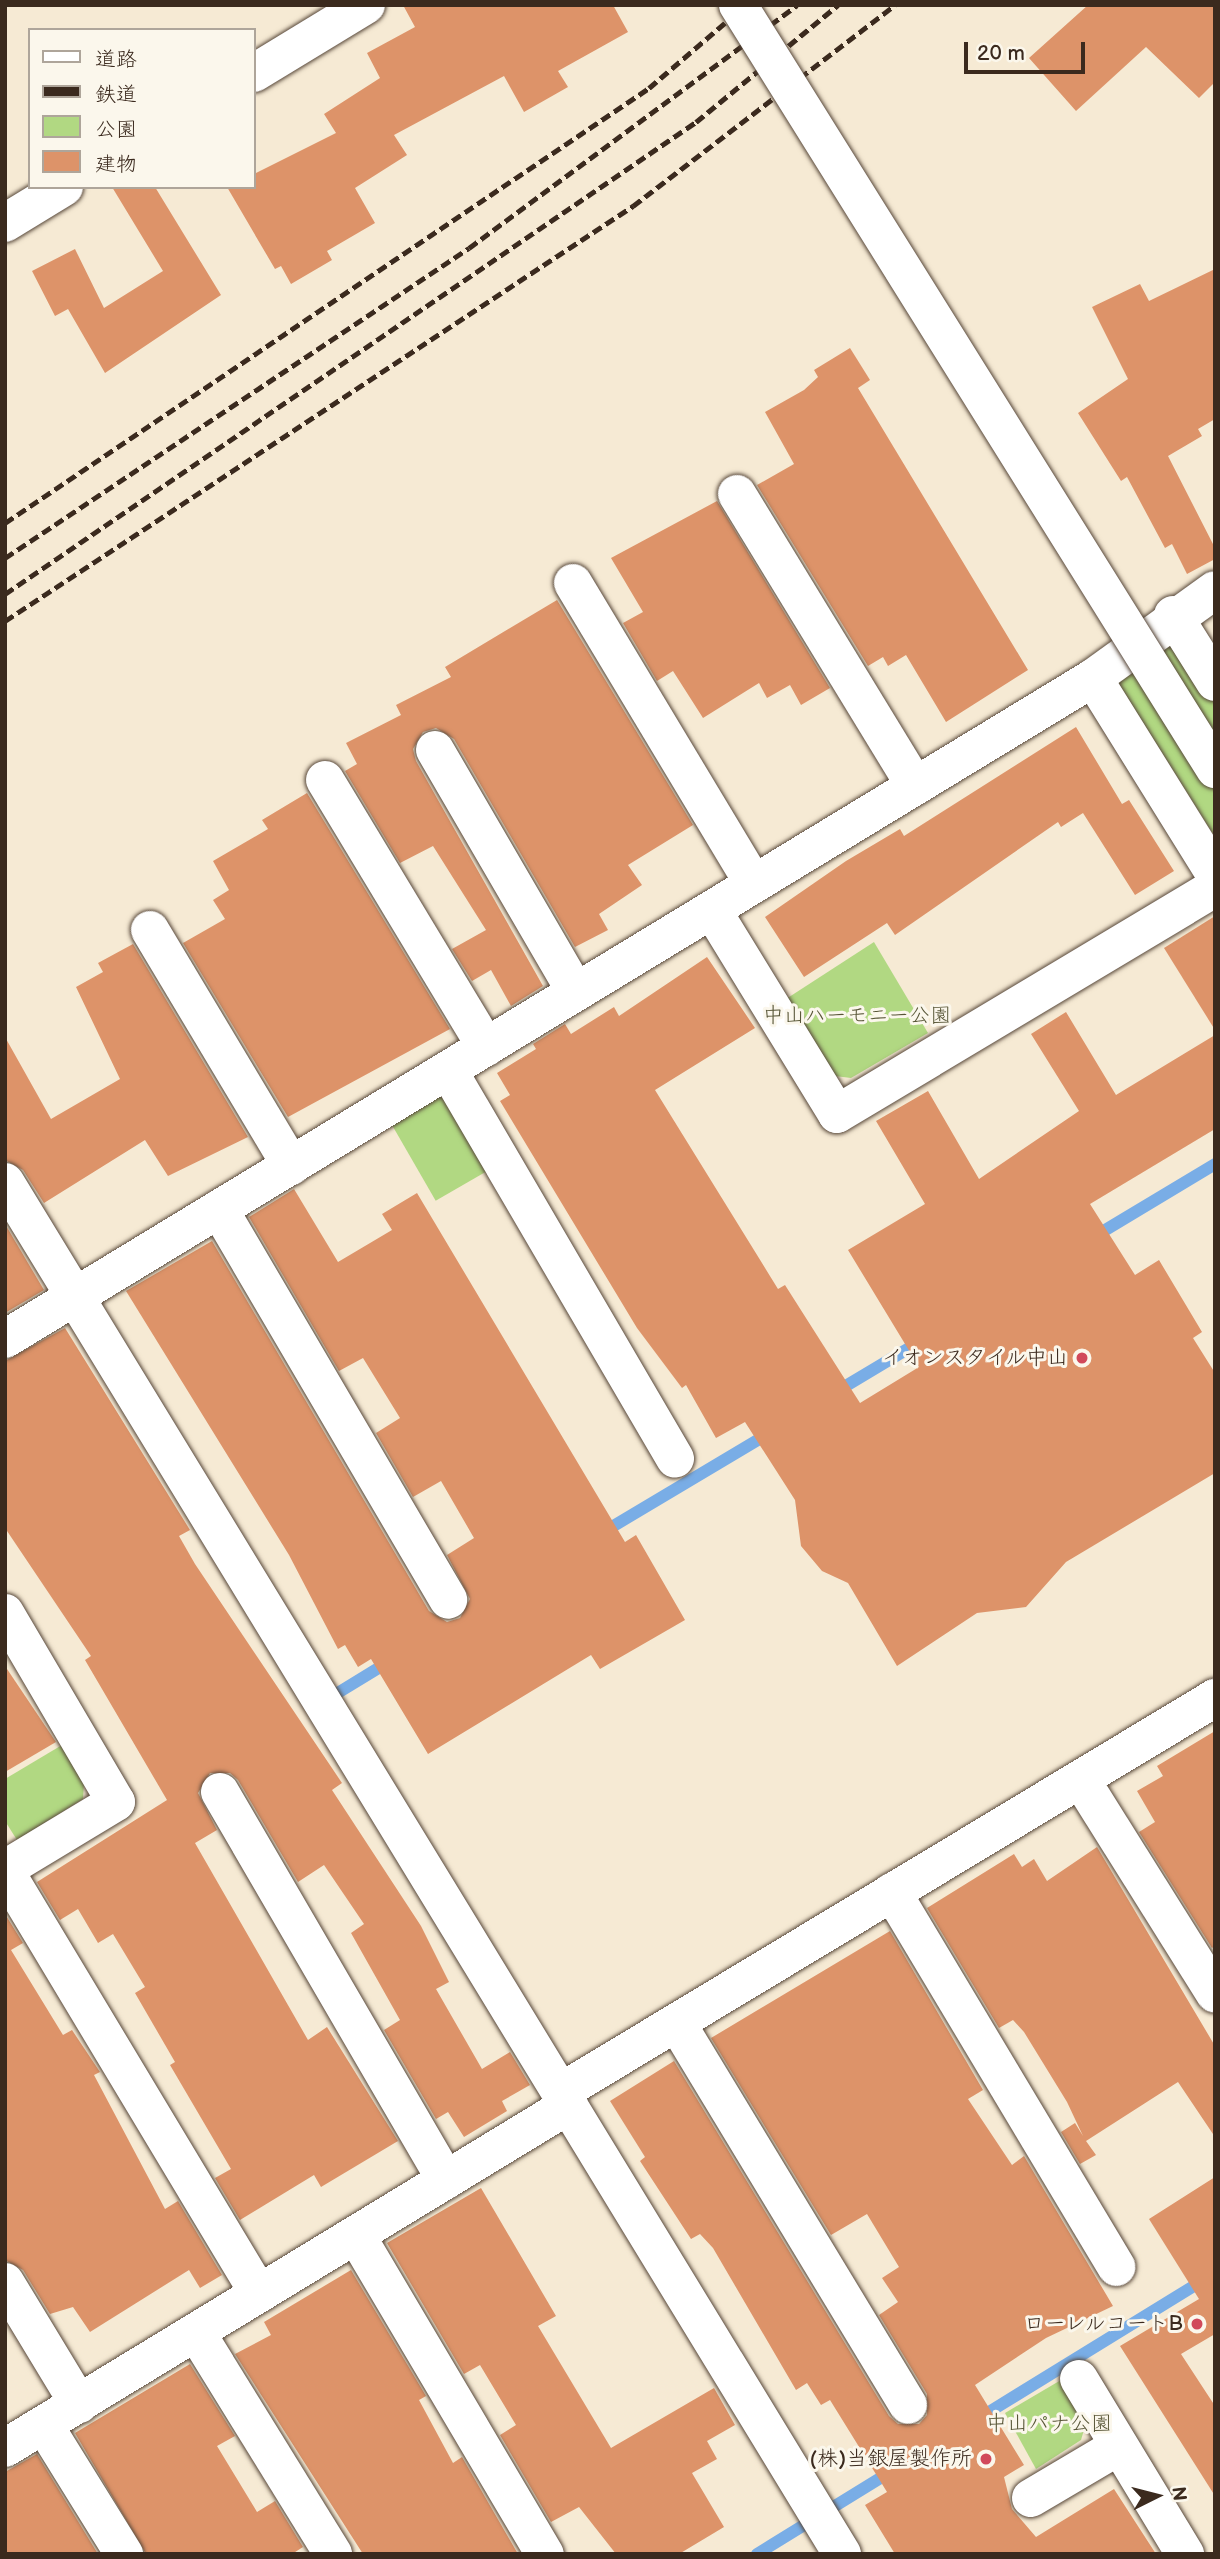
<!DOCTYPE html>
<html>
<head>
<meta charset="utf-8">
<style>
	body { margin:0 }
	#map { position:relative; width:1220px; height:2559px; overflow:hidden; background:#f6ead4; font-family:"Balsamiq Sans","Klee One",sans-serif }
	div>[style] { position:absolute }
	[style*='--x'] { left:calc(var(--x)*1px); top:calc(var(--y)*1px); width:calc(var(--w)*1px); rotate:calc(var(--a)*1deg) }
	.green>* { inset:0; background:#b1d882; transform-origin:0 0 }
	.stream>* { height:12px; margin:-6px; padding:0 6px; transform-origin:6px; border-radius:6px; background:#79ade6 }
	.building>* { inset:0; background:#dd9369 }
	.roads { filter:drop-shadow(0 0 2px #574739) drop-shadow(0 0 2px #574739) }
	.minor>* { height:38px; margin:-19px; padding:0 19px; transform-origin:19px; border-radius:19px; background:#fff }
	.rail>* { height:5px; margin-top:-2.5px; transform-origin:0; background:repeating-linear-gradient(90deg,#3b2a1e 0 10px,transparent 0 15px) }
	.bridges { filter:drop-shadow(0 0 2px #574739) drop-shadow(0 0 2px #574739) }
	.minor-bridge>* { height:38px; margin:-19px; padding:0 19px; transform-origin:19px; border-radius:19px; background:#fff }
	.dots>* { width:19px; height:19px; translate:-50% -50%; box-sizing:border-box; border:4px solid #fbf7ec; border-radius:50% }
	span { translate:-50% -50%; white-space:nowrap; text-align:center; line-height:1.15; -webkit-text-stroke:6px #fbf7ec; paint-order:stroke }
	.park-label { font-size:21px; color:#585637 }
	.poi-label { font-size:21px; color:#3b2a1e }
	.right { translate:-100% -50%; text-align:right }
	.frame { position:absolute; inset:0; border:7px solid #3b2a1e; pointer-events:none }
	.legend { position:absolute; left:28px; top:28px; width:228px; height:161px; box-sizing:border-box; background:#fbf7ec; border:2px solid #aea59a; margin:0; padding:9px 12px; list-style:none; font-size:21px; color:#3b2a1e }
	.legend li { display:flex; align-items:center; gap:14px; height:35px }
	.legend b { width:35px; border:2px solid #aea59a }
	.north { position:absolute; left:1122px; top:2461px; width:70px; height:70px; -webkit-text-stroke:5px #fbf7ec; paint-order:stroke; rotate:84deg; font-size:19px; font-weight:700; line-height:28px; text-align:center; color:#3b2a1e }
	.north::after { content:''; display:block; margin:auto; width:24px; height:32px; background:#3b2a1e; clip-path:polygon(50% 0,100% 100%,50% 72%,0 100%) }
	.scale { position:absolute; left:964px; top:42px; width:121px; height:32px; box-sizing:border-box; border:4px solid #3b2a1e; border-top:0; padding-left:9px; font-size:21px; line-height:24px; white-space:nowrap; color:#3b2a1e; -webkit-text-stroke:5px #fbf7ec; paint-order:stroke }
</style>
</head>
<body>
<div id="map">
	<div class="green">
		<i style="clip-path:polygon(1170px 626px,1215px 697px,1215px 837px,1112px 673px)"></i>
		<i style="clip-path:polygon(874px 942px,928px 1033px,851px 1078px,835px 1076px,786px 999px)"></i>
		<i style="left:448px;top:1070px;width:107px;height:76px;rotate:60deg"></i>
		<i style="clip-path:polygon(62px 1745px,84px 1783px,83px 1799px,17px 1840px,5px 1821px,5px 1779px)"></i>
		<i style="clip-path:polygon(1061px 2380px,1086px 2423px,1081px 2440px,1036px 2469px,1005px 2413px)"></i>
	</div>
	<div class="stream">
		<i style="--x:1092;--y:1238;--w:144;--a:-31"></i>
		<i style="--x:834;--y:1393;--w:101;--a:-30.9"></i>
		<i style="--x:600;--y:1534;--w:199;--a:-30.8"></i>
		<i style="--x:336;--y:1694;--w:63;--a:-31.4"></i>
		<i style="--x:976;--y:2420;--w:269;--a:-31.6"></i>
		<i style="--x:757;--y:2554;--w:158;--a:-31.6"></i>
	</div>
	<div class="building">
		<i style="clip-path:polygon(403px 5px,613px 5px,628px 32px,558px 71px,568px 87px,524px 112px,504px 76px,394px 135px,407px 155px,355px 188px,375px 223px,327px 251px,332px 260px,291px 284px,281px 266px,275px 269px,227px 187px,254px 187px,254px 174px,336px 133px,324px 114px,380px 78px,367px 53px,415px 27px)"></i>
		<i style="clip-path:polygon(1088px 5px,1215px 5px,1215px 82px,1199px 98px,1146px 47px,1076px 111px,1029px 58px)"></i>
		<i style="clip-path:polygon(112px 187px,155px 187px,221px 295px,105px 373px,68px 309px,55px 316px,32px 271px,75px 249px,104px 308px,163px 271px)"></i>
		<i style="clip-path:polygon(1215px 269px,1215px 419px,1198px 429px,1202px 436px,1168px 456px,1215px 548px,1215px 559px,1187px 574px,1172px 544px,1165px 548px,1127px 477px,1121px 481px,1078px 413px,1128px 379px,1092px 307px,1140px 284px,1149px 301px)"></i>
		<i style="clip-path:polygon(850px 348px,870px 380px,858px 388px,1028px 670px,946px 722px,906px 655px,888px 666px,883px 657px,868px 666px,757px 485px,794px 464px,765px 412px,804px 390px,818px 377px,814px 370px)"></i>
		<i style="clip-path:polygon(717px 501px,830px 688px,801px 705px,790px 685px,767px 698px,759px 683px,703px 718px,673px 671px,657px 681px,623px 623px,643px 612px,611px 558px)"></i>
		<i style="clip-path:polygon(557px 600px,693px 825px,628px 865px,642px 885px,599px 914px,608px 930px,575px 947px,454px 739px,436px 728px,423px 732px,413px 749px,416px 761px,543px 986px,511px 1006px,491px 970px,472px 981px,452px 949px,486px 930px,433px 846px,400px 863px,345px 771px,357px 764px,346px 743px,401px 715px,396px 705px,451px 677px,445px 667px)"></i>
		<i style="clip-path:polygon(1076px 727px,1122px 804px,1129px 800px,1174px 871px,1135px 895px,1083px 813px,1061px 827px,1058px 822px,895px 935px,887px 923px,804px 977px,765px 917px,846px 861px,900px 829px,904px 836px)"></i>
		<i style="clip-path:polygon(307px 793px,450px 1029px,288px 1117px,183px 943px,225px 919px,213px 900px,229px 890px,213px 861px,268px 829px,262px 820px)"></i>
		<i style="clip-path:polygon(1215px 916px,1215px 1030px,1164px 948px)"></i>
		<i style="clip-path:polygon(133px 944px,248px 1137px,168px 1176px,145px 1140px,44px 1203px,23px 1170px,5px 1160px,5px 1037px,51px 1119px,120px 1079px,76px 987px,103px 972px,98px 963px)"></i>
		<i style="clip-path:polygon(707px 957px,755px 1028px,655px 1090px,778px 1289px,785px 1285px,860px 1403px,919px 1367px,848px 1250px,925px 1204px,876px 1121px,928px 1091px,979px 1179px,1079px 1111px,1031px 1034px,1066px 1012px,1116px 1095px,1215px 1035px,1215px 1129px,1090px 1204px,1135px 1275px,1159px 1260px,1202px 1332px,1193px 1338px,1215px 1373px,1215px 1473px,1066px 1562px,1026px 1607px,977px 1613px,897px 1666px,848px 1583px,822px 1571px,801px 1546px,795px 1500px,745px 1422px,716px 1438px,686px 1385px,682px 1388px,637px 1328px,500px 1101px,510px 1095px,497px 1073px,536px 1049px,533px 1044px,565px 1024px,571px 1034px,614px 1007px,619px 1016px)"></i>
		<i style="clip-path:polygon(294px 1189px,338px 1262px,392px 1230px,382px 1214px,417px 1193px,625px 1542px,636px 1535px,685px 1620px,600px 1669px,591px 1655px,428px 1754px,371px 1659px,358px 1667px,345px 1645px,338px 1649px,289px 1555px,126px 1291px,212px 1241px,429px 1611px,447px 1622px,460px 1618px,470px 1599px,447px 1555px,474px 1538px,441px 1481px,413px 1497px,376px 1433px,400px 1418px,363px 1358px,339px 1371px,249px 1217px)"></i>
		<i style="clip-path:polygon(5px 1224px,44px 1290px,5px 1313px)"></i>
		<i style="clip-path:polygon(65px 1328px,190px 1530px,179px 1536px,195px 1564px,342px 1783px,332px 1790px,421px 1926px,449px 1982px,436px 1989px,482px 2069px,510px 2052px,530px 2085px,502px 2101px,507px 2111px,464px 2137px,448px 2112px,436px 2119px,384px 2030px,400px 2020px,351px 1933px,364px 1924px,324px 1865px,298px 1882px,238px 1780px,230px 1773px,210px 1773px,198px 1793px,217px 1830px,195px 1843px,308px 2040px,327px 2027px,398px 2141px,321px 2187px,314px 2175px,240px 2220px,215px 2178px,231px 2169px,170px 2065px,175px 2062px,135px 1993px,145px 1987px,113px 1934px,98px 1943px,78px 1909px,60px 1920px,37px 1882px,167px 1800px,85px 1660px,91px 1656px,5px 1528px,5px 1361px)"></i>
		<i style="clip-path:polygon(5px 1666px,56px 1742px,5px 1772px)"></i>
		<i style="clip-path:polygon(1215px 1731px,1215px 1946px,1212px 1948px,1139px 1832px,1155px 1822px,1137px 1791px,1163px 1776px,1157px 1766px)"></i>
		<i style="clip-path:polygon(1097px 1847px,1215px 2046px,1215px 2137px,1178px 2082px,1086px 2141px,1096px 2155px,1080px 2164px,1061px 2132px,1075px 2123px,1083px 2136px,1067px 2102px,1024px 2032px,1013px 2020px,999px 2028px,927px 1908px,1014px 1854px,1022px 1867px,1034px 1859px,1047px 1881px)"></i>
		<i style="clip-path:polygon(5px 1914px,23px 1943px,11px 1950px,63px 2035px,72px 2030px,100px 2072px,94px 2075px,165px 2209px,178px 2201px,222px 2275px,200px 2288px,189px 2270px,90px 2332px,73px 2307px,50px 2314px,23px 2270px,5px 2260px)"></i>
		<i style="clip-path:polygon(890px 1931px,983px 2090px,968px 2099px,1012px 2165px,1024px 2156px,1113px 2306px,1046px 2338px,975px 2385px,1024px 2465px,1004px 2477px,1012px 2509px,1036px 2537px,1114px 2489px,1156px 2554px,895px 2554px,865px 2505px,887px 2492px,830px 2400px,821px 2405px,807px 2383px,796px 2390px,713px 2248px,700px 2234px,691px 2239px,640px 2161px,645px 2157px,610px 2101px,674px 2061px,889px 2416px,898px 2424px,919px 2424px,927px 2415px,927px 2394px,879px 2315px,898px 2302px,882px 2278px,899px 2267px,867px 2214px,831px 2235px,711px 2038px)"></i>
		<i style="clip-path:polygon(1215px 2177px,1215px 2334px,1181px 2354px,1215px 2406px,1215px 2496px,1120px 2346px,1199px 2299px,1149px 2219px)"></i>
		<i style="clip-path:polygon(481px 2188px,556px 2316px,538px 2326px,611px 2448px,714px 2388px,735px 2425px,707px 2441px,717px 2459px,692px 2473px,724px 2527px,679px 2554px,616px 2554px,579px 2507px,551px 2522px,500px 2435px,516px 2425px,480px 2365px,464px 2374px,387px 2243px)"></i>
		<i style="clip-path:polygon(351px 2270px,426px 2396px,419px 2400px,453px 2463px,462px 2457px,518px 2554px,363px 2554px,235px 2354px,271px 2335px,264px 2322px)"></i>
		<i style="clip-path:polygon(190px 2364px,235px 2436px,217px 2446px,257px 2512px,275px 2501px,303px 2547px,292px 2554px,146px 2554px,75px 2433px)"></i>
		<i style="clip-path:polygon(37px 2454px,98px 2554px,5px 2554px,5px 2472px)"></i>
	</div>
	<div class="roads">
		<div class="minor">
			<i style="--x:254;--y:73;--w:131;--a:-31.3"></i>
			<i style="--x:5;--y:223;--w:69;--a:-31.4"></i>
			<i style="--x:737;--y:494;--w:342;--a:58.6"></i>
			<i style="--x:573;--y:583;--w:351;--a:59"></i>
			<i style="--x:1173;--y:615;--w:79;--a:57.9"></i>
			<i style="--x:1093;--y:678;--w:231;--a:58.1"></i>
			<i style="--x:435;--y:750;--w:280;--a:59.8"></i>
			<i style="--x:325;--y:780;--w:312;--a:58.9"></i>
			<i style="--x:712;--y:910;--w:239;--a:58.5"></i>
			<i style="--x:837;--y:1114;--w:440;--a:-30.9"></i>
			<i style="--x:150;--y:930;--w:275;--a:59.1"></i>
			<i style="--x:448;--y:1070;--w:450;--a:59.7"></i>
			<i style="--x:5;--y:1182;--w:1607;--a:58.61"></i>
			<i style="--x:219;--y:1209;--w:453;--a:59.6"></i>
			<i style="--x:5;--y:1339;--w:1273;--a:-31.28"></i>
			<i style="--x:1093;--y:678;--w:150;--a:-35.8"></i>
			<i style="--x:5;--y:1613;--w:219;--a:59.6"></i>
			<i style="--x:116;--y:1802;--w:130;--a:148.9"></i>
			<i style="--x:1081;--y:1780;--w:252;--a:57.9"></i>
			<i style="--x:220;--y:1792;--w:449;--a:59.8"></i>
			<i style="--x:5;--y:1871;--w:493;--a:59"></i>
			<i style="--x:892;--y:1892;--w:437;--a:59.1"></i>
			<i style="--x:678;--y:2025;--w:444;--a:58.8"></i>
			<i style="--x:561;--y:2092;--w:764;--a:-31.07"></i>
			<i style="--x:356;--y:2235;--w:371;--a:59.4"></i>
			<i style="--x:5;--y:2282;--w:143;--a:58.8"></i>
			<i style="--x:196;--y:2332;--w:261;--a:58.3"></i>
			<i style="--x:1079;--y:2379;--w:205;--a:58.8"></i>
			<i style="--x:44;--y:2425;--w:152;--a:58.2"></i>
			<i style="--x:5;--y:2448;--w:660;--a:-31.31"></i>
			<i style="--x:1031;--y:2498;--w:102;--a:-30.6"></i>
		</div>
	</div>
	<div class="rail">
		<i style="--x:5;--y:523;--w:777;--a:-34.04"></i>
		<i style="--x:649;--y:88;--w:128;--a:-40.6"></i>
		<i style="--x:5;--y:558;--w:558;--a:-33.75"></i>
		<i style="--x:469;--y:248;--w:408;--a:-36.5"></i>
		<i style="--x:5;--y:594;--w:837;--a:-34.34"></i>
		<i style="--x:696;--y:122;--w:184;--a:-39.5"></i>
		<i style="--x:5;--y:621;--w:753;--a:-33.46"></i>
		<i style="--x:633;--y:206;--w:330;--a:-37.5"></i>
	</div>
	<div class="bridges">
		<div class="minor-bridge">
			<i style="--x:738;--y:5;--w:901;--a:58.02"></i>
		</div>
	</div>
	<div class="dots">
		<i style="left:1082px;top:1358px;background:#d1495b"></i>
		<i style="left:1197px;top:2324px;background:#d1495b"></i>
		<i style="left:986px;top:2459px;background:#d1495b"></i>
	</div>
	<div class="park-label">
		<span style="left:857px;top:1016px">中山ハーモニー公園</span>
		<span style="left:1049px;top:2424px">中山パナ公園</span>
	</div>
	<div class="poi-label">
		<span class="right" style="left:1068px;top:1358px">イオンスタイル中山</span>
		<span class="right" style="left:1183px;top:2324px">ローレルコートB</span>
		<span class="right" style="left:972px;top:2459px">(株)当銀屋製作所</span>
	</div>
	<div class="frame"></div>
	<ul class="legend">
	<li><b style="height:9px;background:#fff"></b>道路</li>
	<li><b style="height:9px;background:#3b2a1e"></b>鉄道</li>
	<li><b style="height:19px;background:#b1d882"></b>公園</li>
	<li><b style="height:19px;background:#dd9369"></b>建物</li>
	</ul>
	<div class="north">N</div>
	<div class="scale">20 m</div>
</div>
</body>
</html>
